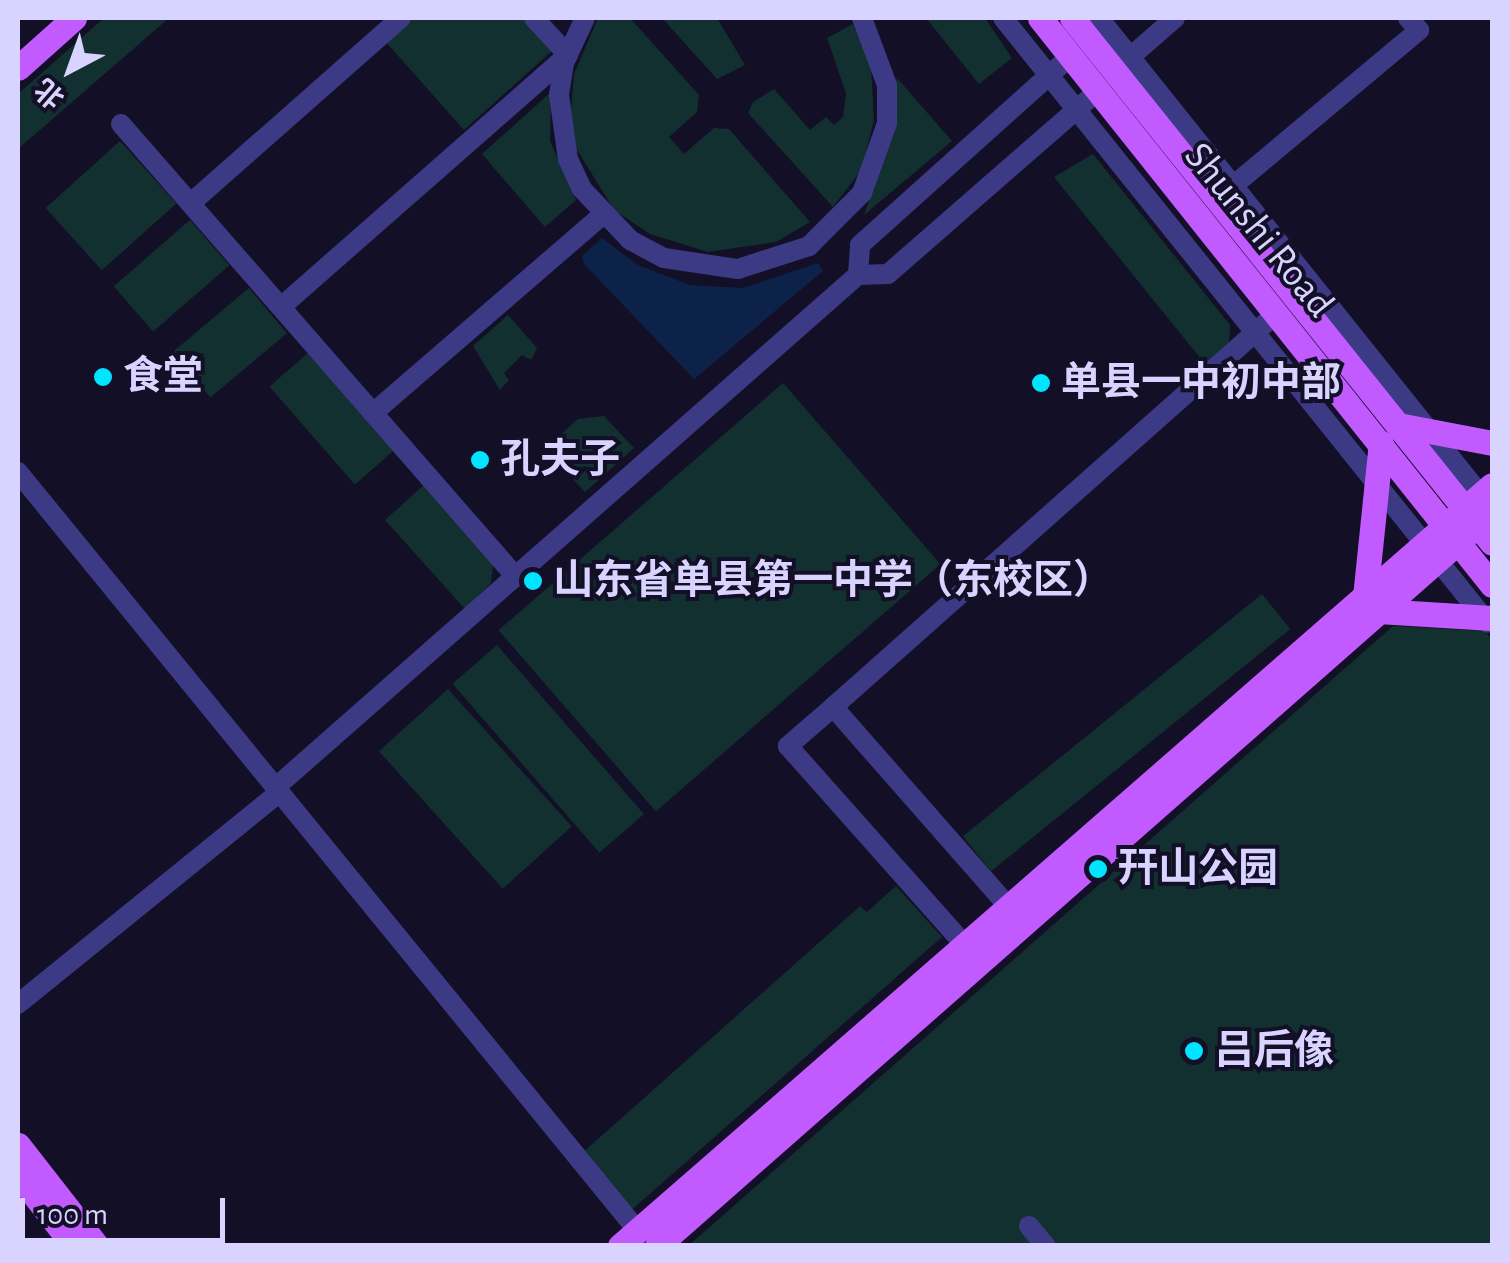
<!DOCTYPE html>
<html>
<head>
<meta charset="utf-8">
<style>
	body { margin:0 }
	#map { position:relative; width:1510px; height:1263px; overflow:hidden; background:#130f26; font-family:"Alegreya Sans","Noto Sans SC",sans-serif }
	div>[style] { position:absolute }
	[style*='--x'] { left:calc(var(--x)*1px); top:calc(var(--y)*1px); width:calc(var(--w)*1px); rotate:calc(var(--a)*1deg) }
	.green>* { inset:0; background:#12302f; transform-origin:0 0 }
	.water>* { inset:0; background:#0c2248 }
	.minor>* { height:20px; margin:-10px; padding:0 10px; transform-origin:10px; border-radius:10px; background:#3d3a85 }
	.major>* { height:25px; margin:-12.5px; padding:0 12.5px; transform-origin:12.5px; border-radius:12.5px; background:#c25bff }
	.dots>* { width:28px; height:28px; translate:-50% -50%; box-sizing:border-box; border:5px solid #130f26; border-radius:50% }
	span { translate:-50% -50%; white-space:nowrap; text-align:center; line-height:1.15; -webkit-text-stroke:8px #130f26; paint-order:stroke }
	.street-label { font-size:40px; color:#d9d4ff }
	.poi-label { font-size:40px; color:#d9d4ff; font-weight:700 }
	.left { translate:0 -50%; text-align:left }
	.frame { position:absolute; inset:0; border:20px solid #d9d4ff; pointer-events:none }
	.north { position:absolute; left:20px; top:20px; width:100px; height:100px; -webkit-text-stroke:8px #130f26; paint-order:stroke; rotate:221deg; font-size:28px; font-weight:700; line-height:40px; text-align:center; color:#d9d4ff }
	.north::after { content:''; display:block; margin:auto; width:35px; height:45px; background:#d9d4ff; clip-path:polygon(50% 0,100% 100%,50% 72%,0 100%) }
	.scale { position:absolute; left:20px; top:1198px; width:205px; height:45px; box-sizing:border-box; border:5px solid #d9d4ff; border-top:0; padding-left:12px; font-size:30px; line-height:35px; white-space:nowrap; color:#d9d4ff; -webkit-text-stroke:8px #130f26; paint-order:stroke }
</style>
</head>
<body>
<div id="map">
	<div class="green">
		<i style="clip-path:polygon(104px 18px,169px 18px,18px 149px,18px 94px)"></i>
		<i style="clip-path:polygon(411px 18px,523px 18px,552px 51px,464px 130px,385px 41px)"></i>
		<i style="clip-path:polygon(598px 18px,630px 18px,699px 95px,697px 112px,669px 137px,684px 154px,714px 128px,729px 129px,810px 222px,776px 242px,708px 252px,650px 234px,614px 210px,576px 148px,571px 110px,574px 74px)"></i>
		<i style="clip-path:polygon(662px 18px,717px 18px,745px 65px,717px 79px)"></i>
		<i style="clip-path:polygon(926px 18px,985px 18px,1012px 58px,979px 84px)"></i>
		<i style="clip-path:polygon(853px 24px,871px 67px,874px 120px,861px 170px,833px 207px,748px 113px,753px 102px,774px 89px,810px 130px,826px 117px,834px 125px,843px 117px,846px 93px,827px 38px)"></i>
		<i style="clip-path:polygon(897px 78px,952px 141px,864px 215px,887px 150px)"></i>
		<i style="clip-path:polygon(551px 92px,550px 141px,576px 200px,545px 227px,482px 154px)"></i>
		<i style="left:120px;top:141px;width:84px;height:100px;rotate:48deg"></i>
		<i style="clip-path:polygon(1093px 154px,1230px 325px,1229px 343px,1205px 364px,1054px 177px)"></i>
		<i style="left:190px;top:220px;width:60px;height:101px;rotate:49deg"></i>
		<i style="left:249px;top:288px;width:59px;height:100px;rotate:50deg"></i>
		<i style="clip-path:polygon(508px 315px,537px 348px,531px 360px,522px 355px,504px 373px,509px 380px,500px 390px,473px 346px)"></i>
		<i style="left:308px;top:353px;width:130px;height:51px;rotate:49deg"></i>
		<i style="left:783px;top:383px;width:240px;height:377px;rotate:49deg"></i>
		<i style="clip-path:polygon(604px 416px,634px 448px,585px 492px,563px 468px,575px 456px,558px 437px,578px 419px)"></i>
		<i style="clip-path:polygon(424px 485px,493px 565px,491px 583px,465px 609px,385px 520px)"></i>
		<i style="left:1262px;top:594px;width:45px;height:385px;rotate:51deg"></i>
		<i style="clip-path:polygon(1393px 626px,1485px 631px,1492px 640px,1492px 1245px,688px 1246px)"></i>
		<i style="left:497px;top:645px;width:224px;height:59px;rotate:49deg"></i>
		<i style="left:448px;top:689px;width:185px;height:93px;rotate:48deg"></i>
		<i style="clip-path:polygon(896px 886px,942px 937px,627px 1214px,580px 1155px,860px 906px,867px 912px)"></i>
	</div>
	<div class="water">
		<i style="clip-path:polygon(602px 238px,638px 265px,690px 285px,743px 288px,818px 263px,823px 271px,694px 379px,584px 264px,582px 256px)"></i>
	</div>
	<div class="minor">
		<i style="--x:585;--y:18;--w:50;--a:115"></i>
		<i style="--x:564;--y:63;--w:32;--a:99"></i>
		<i style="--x:559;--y:95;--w:65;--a:82"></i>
		<i style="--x:568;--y:159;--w:33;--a:65"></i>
		<i style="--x:582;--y:189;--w:70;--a:46.7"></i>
		<i style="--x:630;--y:240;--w:38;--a:28"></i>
		<i style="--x:664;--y:258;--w:75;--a:8.5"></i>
		<i style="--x:738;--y:269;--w:75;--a:-17.9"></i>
		<i style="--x:809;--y:246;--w:75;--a:-45"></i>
		<i style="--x:862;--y:193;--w:74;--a:-70.3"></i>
		<i style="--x:887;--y:123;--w:38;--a:-90"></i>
		<i style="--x:887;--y:85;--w:72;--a:-110.5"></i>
		<i style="--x:1003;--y:18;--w:775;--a:51.28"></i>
		<i style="--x:1099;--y:18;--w:623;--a:51.33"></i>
		<i style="--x:1120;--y:66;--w:73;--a:-41.1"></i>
		<i style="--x:121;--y:124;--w:601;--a:48.91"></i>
		<i style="--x:1222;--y:195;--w:257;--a:-39.9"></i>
		<i style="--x:1419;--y:30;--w:16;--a:-133"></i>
		<i style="--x:191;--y:203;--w:280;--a:-41.4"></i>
		<i style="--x:858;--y:275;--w:30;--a:-86"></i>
		<i style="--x:860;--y:245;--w:283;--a:-41.9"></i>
		<i style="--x:281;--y:307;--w:382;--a:-41.3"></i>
		<i style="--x:568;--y:55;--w:50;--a:-132.6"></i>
		<i style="--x:373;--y:413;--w:303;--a:-40.8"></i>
		<i style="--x:18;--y:472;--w:979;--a:50.76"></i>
		<i style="--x:840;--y:701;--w:69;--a:139.1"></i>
		<i style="--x:788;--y:746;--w:265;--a:48.4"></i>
		<i style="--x:276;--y:787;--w:775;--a:-41.34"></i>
		<i style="--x:858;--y:275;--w:30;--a:-2"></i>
		<i style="--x:888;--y:274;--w:280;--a:-41.1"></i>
		<i style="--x:1008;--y:906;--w:265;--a:-131.3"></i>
		<i style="--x:833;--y:707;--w:594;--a:-41.59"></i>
		<i style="--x:18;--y:1004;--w:337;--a:-39"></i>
		<i style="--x:1029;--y:1226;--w:26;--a:50"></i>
	</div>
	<div class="major">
		<i style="--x:1040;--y:18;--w:725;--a:51.44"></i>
		<i style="--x:1072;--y:18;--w:672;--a:51.34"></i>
		<i style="--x:18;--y:68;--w:75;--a:-41.8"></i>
		<i style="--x:1398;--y:425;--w:96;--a:10.8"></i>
		<i style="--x:1365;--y:597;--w:155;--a:-84.1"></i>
		<i style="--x:1378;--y:611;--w:114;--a:3.5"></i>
		<i style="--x:18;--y:1145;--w:128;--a:52"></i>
		<i style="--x:18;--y:1174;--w:91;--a:52.1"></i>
		<i style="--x:620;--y:1246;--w:1157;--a:-41.11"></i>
		<i style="--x:657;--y:1246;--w:1112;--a:-41.32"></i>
	</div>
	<div class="dots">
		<i style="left:103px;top:377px;background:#00e5ff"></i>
		<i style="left:1041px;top:383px;background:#00e5ff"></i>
		<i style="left:480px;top:460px;background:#00e5ff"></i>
		<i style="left:533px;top:581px;background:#00e5ff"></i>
		<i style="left:1098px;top:869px;background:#00e5ff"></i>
		<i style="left:1194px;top:1051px;background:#00e5ff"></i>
	</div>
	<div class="street-label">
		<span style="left:1259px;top:230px;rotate:51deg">Shunshi Road</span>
	</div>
	<div class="poi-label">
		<span class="left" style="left:123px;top:377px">食堂</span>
		<span class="left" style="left:1061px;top:383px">单县一中初中部</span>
		<span class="left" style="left:500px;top:460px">孔夫子</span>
		<span class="left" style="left:553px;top:581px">山东省单县第一中学（东校区）</span>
		<span class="left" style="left:1118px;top:869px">幵山公园</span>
		<span class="left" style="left:1214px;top:1051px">吕后像</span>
	</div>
	<div class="frame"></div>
	<div class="north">北</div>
	<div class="scale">100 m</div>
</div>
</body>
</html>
